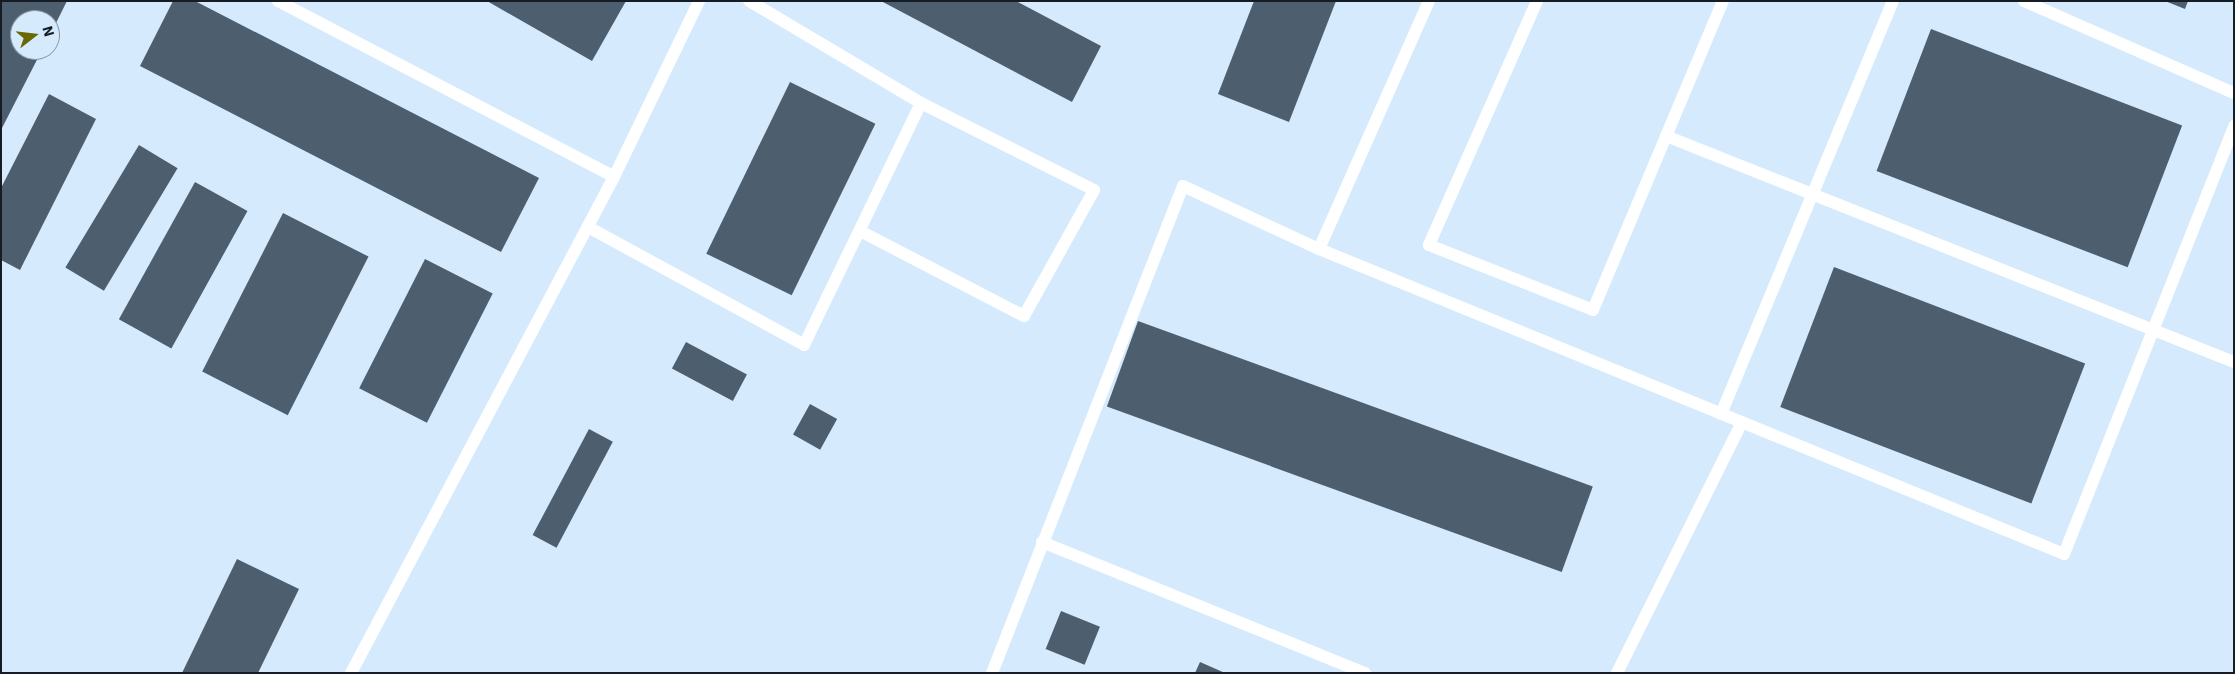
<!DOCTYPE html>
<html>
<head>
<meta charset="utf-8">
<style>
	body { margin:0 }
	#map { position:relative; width:2235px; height:674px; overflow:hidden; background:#d5eafd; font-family:"IBM Plex Sans",sans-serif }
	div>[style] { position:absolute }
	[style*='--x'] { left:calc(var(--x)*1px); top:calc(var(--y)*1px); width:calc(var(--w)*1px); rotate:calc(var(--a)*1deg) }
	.building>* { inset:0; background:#4d5f6f; transform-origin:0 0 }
	.lane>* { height:12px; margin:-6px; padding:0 6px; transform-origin:6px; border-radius:6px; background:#fff }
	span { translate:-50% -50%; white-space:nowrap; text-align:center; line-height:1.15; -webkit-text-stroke:5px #d5eafd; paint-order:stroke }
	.frame { position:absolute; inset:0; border:2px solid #151c23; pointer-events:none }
	.north { position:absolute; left:10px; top:10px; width:50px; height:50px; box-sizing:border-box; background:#d5eafd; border:1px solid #8898a6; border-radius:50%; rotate:74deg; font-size:14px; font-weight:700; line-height:20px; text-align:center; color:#151c23 }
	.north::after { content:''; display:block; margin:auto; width:18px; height:22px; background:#6b6802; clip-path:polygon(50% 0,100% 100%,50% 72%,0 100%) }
</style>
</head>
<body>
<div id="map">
	<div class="building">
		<i style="clip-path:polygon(1px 1px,67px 1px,50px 35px,50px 20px,20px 20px,20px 50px,42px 50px,1px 130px)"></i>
		<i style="clip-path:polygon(173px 1px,195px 1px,539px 178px,501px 252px,140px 66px)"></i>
		<i style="clip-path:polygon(487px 1px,626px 1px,592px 61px)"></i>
		<i style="clip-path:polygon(881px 1px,1016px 1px,1101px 46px,1072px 102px)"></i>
		<i style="clip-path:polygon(1254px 1px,1336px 1px,1289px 122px,1218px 94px)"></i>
		<i style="clip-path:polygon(2165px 1px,2188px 1px,2185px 9px)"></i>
		<i style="left:1931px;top:29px;width:269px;height:152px;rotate:21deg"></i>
		<i style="left:790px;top:82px;width:95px;height:191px;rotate:26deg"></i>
		<i style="clip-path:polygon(49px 94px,96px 119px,20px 270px,1px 260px,1px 188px)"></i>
		<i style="left:139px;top:145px;width:45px;height:143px;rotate:31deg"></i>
		<i style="left:195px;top:182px;width:60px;height:157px;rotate:29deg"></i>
		<i style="left:283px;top:213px;width:96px;height:178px;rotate:27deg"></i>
		<i style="left:425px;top:259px;width:76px;height:145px;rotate:27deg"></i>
		<i style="left:1834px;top:267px;width:269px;height:150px;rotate:21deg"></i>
		<i style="left:1138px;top:321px;width:484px;height:91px;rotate:20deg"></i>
		<i style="left:686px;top:342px;width:69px;height:30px;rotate:28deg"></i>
		<i style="left:810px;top:404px;width:31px;height:35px;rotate:29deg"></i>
		<i style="left:589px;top:429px;width:27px;height:120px;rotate:28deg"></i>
		<i style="clip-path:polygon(237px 559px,299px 589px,258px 673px,182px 673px)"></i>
		<i style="left:1061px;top:611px;width:42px;height:41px;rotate:22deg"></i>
		<i style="clip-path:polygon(1200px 662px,1225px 673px,1195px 673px)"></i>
	</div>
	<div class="lane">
		<i style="--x:278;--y:1;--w:379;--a:27.6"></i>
		<i style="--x:1537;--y:1;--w:267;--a:113.9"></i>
		<i style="--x:1429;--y:245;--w:176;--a:21.6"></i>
		<i style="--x:1593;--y:310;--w:335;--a:-67.2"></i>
		<i style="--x:2024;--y:1;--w:229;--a:23.7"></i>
		<i style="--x:1666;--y:136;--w:611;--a:21.7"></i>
		<i style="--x:588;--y:227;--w:246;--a:28.6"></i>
		<i style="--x:804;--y:345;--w:269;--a:-64.2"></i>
		<i style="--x:921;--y:103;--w:200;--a:-149.3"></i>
		<i style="--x:860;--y:231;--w:185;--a:27.4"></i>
		<i style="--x:1024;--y:316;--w:144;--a:-60.9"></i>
		<i style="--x:1094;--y:190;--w:194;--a:-153.3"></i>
		<i style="--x:1319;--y:249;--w:271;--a:-66.1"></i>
		<i style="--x:1721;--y:414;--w:447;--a:-67.4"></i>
		<i style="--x:1042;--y:542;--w:349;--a:22.1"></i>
		<i style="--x:351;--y:673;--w:561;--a:-62.07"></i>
		<i style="--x:614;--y:177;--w:195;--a:-64.2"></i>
		<i style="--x:992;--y:673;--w:523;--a:-68.59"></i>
		<i style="--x:1183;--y:186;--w:150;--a:24.9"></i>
		<i style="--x:1319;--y:249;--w:805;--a:22.26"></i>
		<i style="--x:2064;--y:554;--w:461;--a:-68.3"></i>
		<i style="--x:1617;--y:673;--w:280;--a:-63.5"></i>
	</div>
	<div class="frame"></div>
	<div class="north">N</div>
</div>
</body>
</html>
